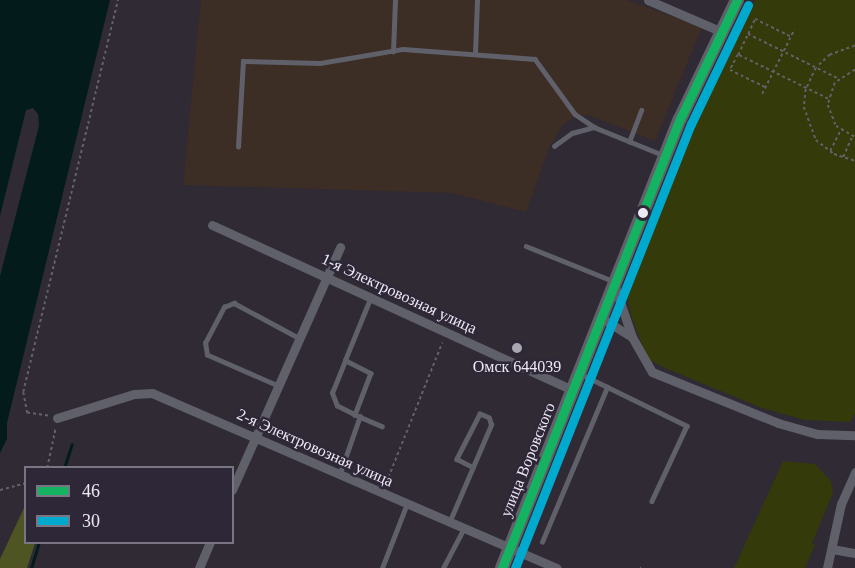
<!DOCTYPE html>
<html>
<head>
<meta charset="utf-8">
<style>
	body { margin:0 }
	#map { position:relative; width:855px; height:568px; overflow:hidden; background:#2f2a34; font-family:Georgia,serif }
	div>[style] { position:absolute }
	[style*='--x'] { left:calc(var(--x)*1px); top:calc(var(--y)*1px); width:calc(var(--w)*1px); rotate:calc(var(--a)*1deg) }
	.industrial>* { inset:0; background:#3c2d25 }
	.green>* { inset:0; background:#343a09 }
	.forest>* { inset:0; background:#4e5523 }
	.water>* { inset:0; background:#041b1c }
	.stream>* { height:3px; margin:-1.5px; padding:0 1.5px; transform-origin:1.5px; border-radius:1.5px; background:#041b1c }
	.path>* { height:1.5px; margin-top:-0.75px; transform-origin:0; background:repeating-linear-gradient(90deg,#626169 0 3px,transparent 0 6px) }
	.lane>* { height:4.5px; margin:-2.25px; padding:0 2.25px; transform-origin:2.25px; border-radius:2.25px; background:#5f6069 }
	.street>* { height:9px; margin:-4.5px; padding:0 4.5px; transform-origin:4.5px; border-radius:4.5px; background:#5f6069 }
	.primary>* { height:14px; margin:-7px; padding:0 7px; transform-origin:7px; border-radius:7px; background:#61616b }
	.bus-1>* { height:9px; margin:-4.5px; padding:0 4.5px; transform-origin:4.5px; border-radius:4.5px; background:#13b361 }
	.bus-2>* { height:9px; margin:-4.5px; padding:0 4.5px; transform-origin:4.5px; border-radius:4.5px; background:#00a9ce }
	.dots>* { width:16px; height:16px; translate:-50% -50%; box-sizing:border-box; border:3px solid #2e2737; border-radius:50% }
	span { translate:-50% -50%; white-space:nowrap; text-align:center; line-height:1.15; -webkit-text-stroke:5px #2e2737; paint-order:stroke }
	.street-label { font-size:16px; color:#ede9f4 }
	.poi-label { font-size:16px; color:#ede9f4 }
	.legend { position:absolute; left:24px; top:466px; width:210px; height:78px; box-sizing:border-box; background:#2e2737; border:2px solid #7a7583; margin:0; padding:8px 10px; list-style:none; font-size:18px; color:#ede9f4 }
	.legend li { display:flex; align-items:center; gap:12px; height:30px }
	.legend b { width:30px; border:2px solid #7a7583 }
</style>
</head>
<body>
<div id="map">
	<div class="industrial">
		<i style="clip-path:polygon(201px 0,627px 0,702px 27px,655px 141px,588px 115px,573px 117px,562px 126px,549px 148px,526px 212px,452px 193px,183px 185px)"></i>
	</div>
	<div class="green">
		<i style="clip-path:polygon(755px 0,855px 0,855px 414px,850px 422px,805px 420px,762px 408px,665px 368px,648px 359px,631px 316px,627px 294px,641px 255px,684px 151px)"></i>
		<i style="clip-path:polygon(783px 461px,815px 464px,831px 481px,833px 493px,812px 543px,815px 545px,805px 568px,734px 568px)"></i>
	</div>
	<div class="forest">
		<i style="clip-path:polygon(25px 506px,26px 542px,35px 543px,27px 568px,0 568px,0 559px)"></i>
	</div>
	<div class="water">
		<i style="clip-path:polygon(0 0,110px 0,7px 423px,7px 439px,0 453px,0 276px,39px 126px,38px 114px,33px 108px,26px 110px,0 216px)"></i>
	</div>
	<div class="stream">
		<i style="--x:64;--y:468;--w:25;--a:-72"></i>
		<i style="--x:31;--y:568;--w:27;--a:-73"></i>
	</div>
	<div class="path">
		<i style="--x:748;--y:34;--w:17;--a:-65"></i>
		<i style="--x:755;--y:19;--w:39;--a:26"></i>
		<i style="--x:855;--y:46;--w:27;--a:160"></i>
		<i style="--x:830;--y:55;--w:19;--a:137"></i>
		<i style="--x:816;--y:68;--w:23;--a:115"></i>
		<i style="--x:806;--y:89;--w:18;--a:96"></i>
		<i style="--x:804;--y:107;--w:35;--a:70"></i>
		<i style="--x:816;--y:140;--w:23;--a:38"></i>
		<i style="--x:834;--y:154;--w:22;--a:18"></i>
		<i style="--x:738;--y:55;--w:17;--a:118"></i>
		<i style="--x:730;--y:70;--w:39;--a:26"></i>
		<i style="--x:855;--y:70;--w:24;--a:147"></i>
		<i style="--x:835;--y:83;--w:23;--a:108"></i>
		<i style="--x:828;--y:105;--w:22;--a:69"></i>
		<i style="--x:836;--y:126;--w:22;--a:30"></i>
		<i style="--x:762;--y:94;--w:72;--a:-63.4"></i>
		<i style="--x:828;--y:99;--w:100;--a:-153.9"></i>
		<i style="--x:738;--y:55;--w:23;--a:-65"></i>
		<i style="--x:748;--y:34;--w:102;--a:26.3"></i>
		<i style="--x:830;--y:151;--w:22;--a:-63"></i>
		<i style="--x:843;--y:157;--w:22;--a:-66"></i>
		<i style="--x:48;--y:416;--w:21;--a:-172"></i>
		<i style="--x:27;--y:413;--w:21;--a:-101"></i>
		<i style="--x:23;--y:392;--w:403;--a:-76.4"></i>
		<i style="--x:47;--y:468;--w:40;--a:-78"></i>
		<i style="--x:386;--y:483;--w:151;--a:-68.2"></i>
		<i style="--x:0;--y:490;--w:27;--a:-15"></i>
		<i style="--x:640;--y:568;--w:1;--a:-45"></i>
	</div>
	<div class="lane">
		<i style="--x:393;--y:52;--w:52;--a:-87.8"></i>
		<i style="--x:475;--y:53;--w:53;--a:-87.8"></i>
		<i style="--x:629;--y:142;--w:34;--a:-69"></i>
		<i style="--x:554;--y:146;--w:22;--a:-36"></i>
		<i style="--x:572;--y:133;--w:23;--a:-15"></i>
		<i style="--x:238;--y:147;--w:86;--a:-86.7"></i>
		<i style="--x:243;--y:61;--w:77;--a:1.5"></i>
		<i style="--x:320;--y:63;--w:84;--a:-9.6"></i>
		<i style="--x:403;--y:49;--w:132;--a:4.3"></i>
		<i style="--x:535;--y:59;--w:68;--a:54"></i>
		<i style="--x:575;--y:114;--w:23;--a:34"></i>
		<i style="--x:594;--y:127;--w:74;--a:22.1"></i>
		<i style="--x:526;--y:246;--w:94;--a:21.9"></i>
		<i style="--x:345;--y:360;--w:29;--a:27"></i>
		<i style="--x:371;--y:373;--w:45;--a:110.9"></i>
		<i style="--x:355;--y:415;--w:20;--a:-153"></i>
		<i style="--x:337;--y:406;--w:14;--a:-111"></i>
		<i style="--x:332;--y:393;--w:35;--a:-68"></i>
		<i style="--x:345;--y:360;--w:66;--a:-67.7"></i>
		<i style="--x:581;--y:374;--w:118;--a:26.1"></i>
		<i style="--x:687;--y:426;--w:83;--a:115"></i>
		<i style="--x:278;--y:386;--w:77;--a:-156.4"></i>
		<i style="--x:207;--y:355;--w:12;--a:-99"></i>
		<i style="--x:205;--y:343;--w:41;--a:-62.2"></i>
		<i style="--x:224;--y:307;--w:11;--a:-22"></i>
		<i style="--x:234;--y:303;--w:74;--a:28.3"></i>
		<i style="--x:358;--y:416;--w:26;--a:23"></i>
		<i style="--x:340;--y:473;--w:60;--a:-70.7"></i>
		<i style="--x:449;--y:523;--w:107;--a:-66.8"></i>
		<i style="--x:491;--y:425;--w:7;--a:-106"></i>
		<i style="--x:489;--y:418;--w:10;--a:-156"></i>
		<i style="--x:480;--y:414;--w:51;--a:117.1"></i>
		<i style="--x:457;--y:459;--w:18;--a:27"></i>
		<i style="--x:542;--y:542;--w:168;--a:-67.2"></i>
		<i style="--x:382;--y:568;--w:66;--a:-68.8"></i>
		<i style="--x:443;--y:568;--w:43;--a:-62.2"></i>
	</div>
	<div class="street">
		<i style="--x:648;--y:0;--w:78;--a:23.3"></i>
		<i style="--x:212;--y:225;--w:398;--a:24.6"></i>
		<i style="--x:615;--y:287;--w:53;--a:71.2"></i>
		<i style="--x:603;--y:319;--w:34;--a:32"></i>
		<i style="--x:632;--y:337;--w:40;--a:60.3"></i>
		<i style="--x:652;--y:372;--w:136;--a:22"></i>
		<i style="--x:778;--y:423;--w:41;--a:15.8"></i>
		<i style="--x:817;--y:434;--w:38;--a:2"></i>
		<i style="--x:57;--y:418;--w:81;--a:-17.3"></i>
		<i style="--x:134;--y:394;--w:18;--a:-3"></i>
		<i style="--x:152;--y:393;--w:441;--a:23.4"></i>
		<i style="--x:232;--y:490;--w:266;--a:-66"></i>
		<i style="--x:832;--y:549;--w:23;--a:10"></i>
		<i style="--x:199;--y:568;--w:28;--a:-67"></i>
		<i style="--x:827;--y:568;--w:66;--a:-77.7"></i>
		<i style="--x:841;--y:504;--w:35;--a:-66"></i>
	</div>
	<div class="primary">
		<i style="--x:502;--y:568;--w:483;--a:-68.4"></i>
		<i style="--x:680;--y:119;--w:132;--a:-64.4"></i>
	</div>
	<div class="bus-1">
		<i style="--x:502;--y:568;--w:483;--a:-68.4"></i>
		<i style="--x:680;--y:119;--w:132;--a:-64.4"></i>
	</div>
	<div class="bus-2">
		<i style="--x:515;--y:568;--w:478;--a:-68.4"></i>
		<i style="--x:691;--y:124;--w:132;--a:-64.4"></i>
	</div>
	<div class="dots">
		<i style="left:643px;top:213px;background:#ede9f4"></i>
		<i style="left:517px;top:348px;background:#aaa6b1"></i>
	</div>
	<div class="street-label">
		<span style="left:399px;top:294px;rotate:25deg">1-я Электровозная улица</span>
		<span style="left:315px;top:448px;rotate:24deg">2-я Электровозная улица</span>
		<span style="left:528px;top:460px;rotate:-68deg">улица Воровского</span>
	</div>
	<div class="poi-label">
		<span style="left:517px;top:367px">Омск 644039</span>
	</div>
	<ul class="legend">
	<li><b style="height:8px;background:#13b361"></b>46</li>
	<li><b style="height:8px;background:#00a9ce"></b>30</li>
	</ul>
</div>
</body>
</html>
